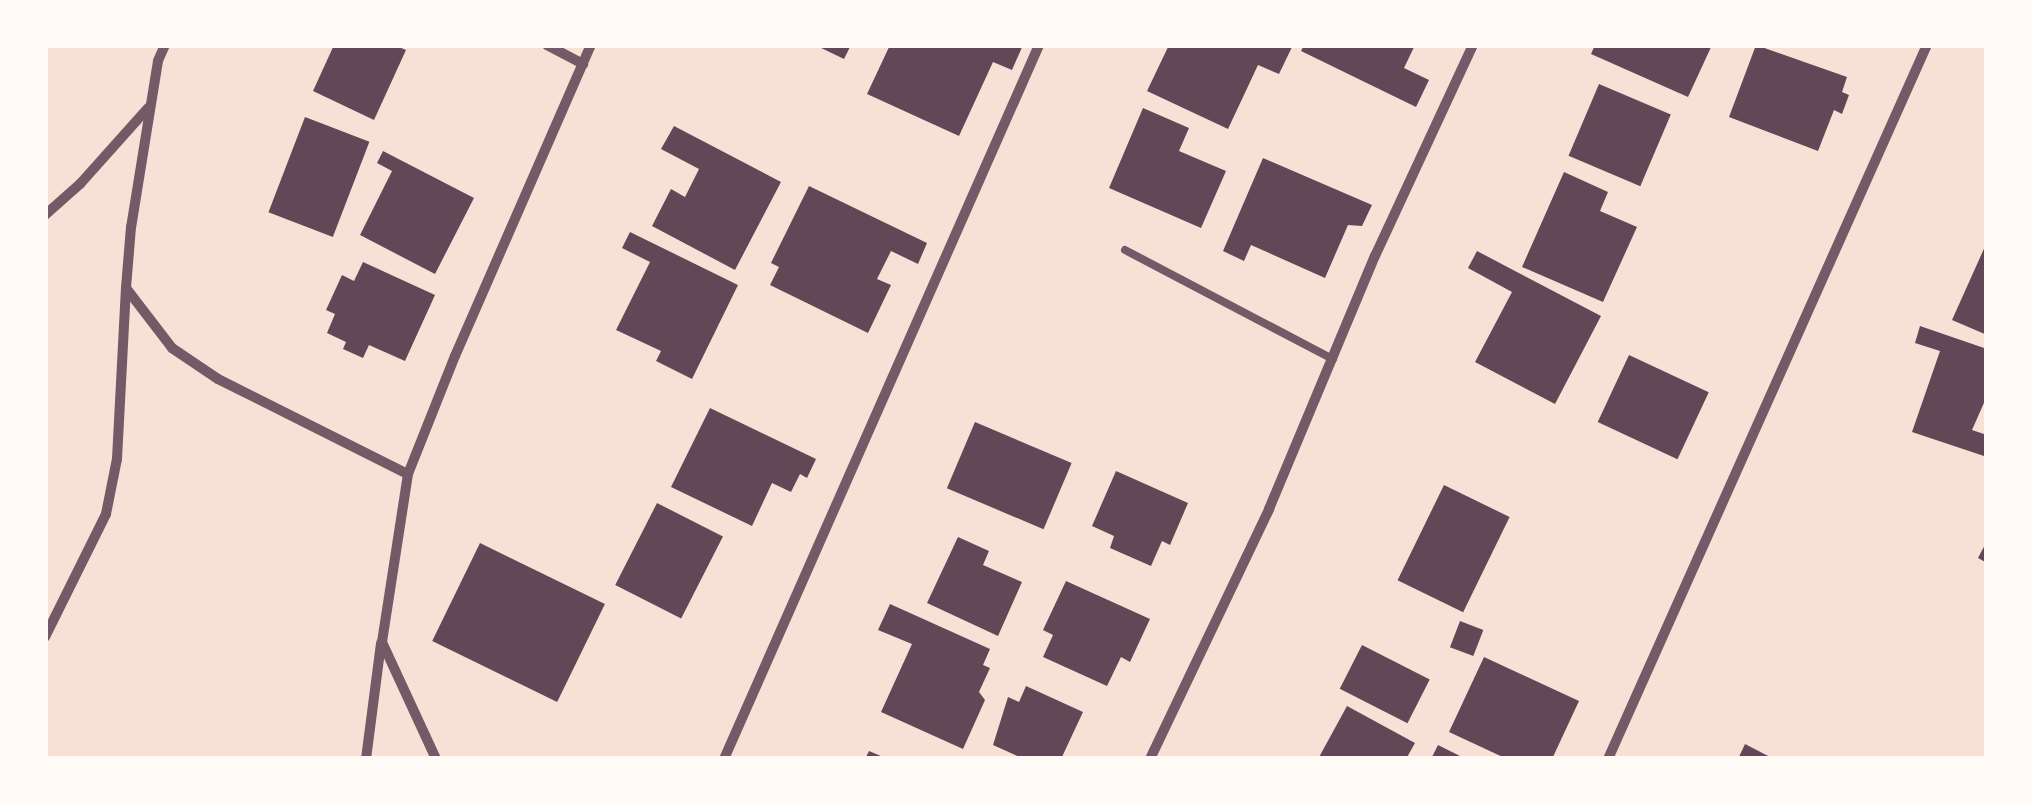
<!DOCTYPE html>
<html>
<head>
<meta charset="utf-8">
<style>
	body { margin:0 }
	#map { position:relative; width:2032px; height:804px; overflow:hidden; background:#f7e1d7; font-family:"Source Sans 3",sans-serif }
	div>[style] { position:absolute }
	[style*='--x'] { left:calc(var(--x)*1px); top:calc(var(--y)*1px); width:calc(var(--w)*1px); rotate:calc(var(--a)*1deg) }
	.building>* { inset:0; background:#644757; transform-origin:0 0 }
	.service>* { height:8px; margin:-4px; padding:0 4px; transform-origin:4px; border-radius:4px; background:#755966 }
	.minor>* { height:10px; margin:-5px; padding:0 5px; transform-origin:5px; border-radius:5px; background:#755966 }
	span { translate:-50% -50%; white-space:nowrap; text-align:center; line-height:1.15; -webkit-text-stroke:8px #fffaf5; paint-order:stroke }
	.frame { position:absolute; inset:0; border:48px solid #fffaf5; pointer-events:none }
</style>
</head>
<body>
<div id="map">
	<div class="building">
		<i style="clip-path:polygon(334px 45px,394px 45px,406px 50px,374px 120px,313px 91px)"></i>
		<i style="clip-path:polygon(815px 45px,851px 45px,844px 59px)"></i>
		<i style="clip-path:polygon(890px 45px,1023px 45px,1012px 70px,993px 62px,959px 136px,867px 94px)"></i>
		<i style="clip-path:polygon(1169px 45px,1293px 45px,1279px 74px,1258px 65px,1228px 129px,1147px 91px)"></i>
		<i style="clip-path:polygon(1304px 45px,1415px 45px,1404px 68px,1429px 80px,1416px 107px,1301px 51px)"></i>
		<i style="clip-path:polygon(1595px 45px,1712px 45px,1688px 97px,1591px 54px)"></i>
		<i style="clip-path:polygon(1756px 45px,1847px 77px,1842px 92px,1849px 95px,1842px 114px,1834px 110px,1818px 151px,1729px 117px)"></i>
		<i style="left:1599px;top:84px;width:78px;height:78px;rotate:23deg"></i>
		<i style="clip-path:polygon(1143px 108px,1189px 128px,1179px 151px,1226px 171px,1201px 228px,1109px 188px)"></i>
		<i style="left:305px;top:117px;width:69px;height:102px;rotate:21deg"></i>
		<i style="clip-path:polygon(674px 126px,781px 182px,735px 270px,652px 226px,671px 189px,685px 197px,699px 169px,661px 149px)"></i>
		<i style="clip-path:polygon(383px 151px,474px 198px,435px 274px,360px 235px,392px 171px,377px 163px)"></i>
		<i style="clip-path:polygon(1263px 158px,1372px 205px,1362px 226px,1348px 225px,1325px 278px,1251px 245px,1244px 261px,1223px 251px)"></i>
		<i style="clip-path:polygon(1564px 172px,1608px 192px,1600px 211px,1637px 227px,1603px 302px,1522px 267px)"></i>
		<i style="clip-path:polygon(809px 186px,927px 243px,918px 264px,891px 251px,877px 279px,891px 285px,868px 333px,770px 285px,779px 267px,771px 263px)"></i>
		<i style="clip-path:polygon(630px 232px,738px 285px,692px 379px,656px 361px,661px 351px,616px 330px,650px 262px,622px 248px)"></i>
		<i style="clip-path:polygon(1987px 242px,1987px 335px,1952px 320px)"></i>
		<i style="clip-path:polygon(1477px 251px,1601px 316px,1555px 404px,1475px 362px,1512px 292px,1468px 268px)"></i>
		<i style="clip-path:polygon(363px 262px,435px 295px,405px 361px,369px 345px,363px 358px,343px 349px,346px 342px,327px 333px,335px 314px,326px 310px,342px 275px,354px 281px)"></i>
		<i style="clip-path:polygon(1920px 326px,1987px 349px,1987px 396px,1972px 430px,1987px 435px,1987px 457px,1912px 432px,1940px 351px,1915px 343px)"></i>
		<i style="left:1629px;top:355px;width:88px;height:74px;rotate:25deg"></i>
		<i style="clip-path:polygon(710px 408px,816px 459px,807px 478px,800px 474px,791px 492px,772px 483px,752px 526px,671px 487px)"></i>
		<i style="left:975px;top:422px;width:105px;height:72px;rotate:23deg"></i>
		<i style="clip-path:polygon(1116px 471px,1188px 503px,1170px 545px,1162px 541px,1151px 566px,1110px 548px,1114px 536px,1092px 526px)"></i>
		<i style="left:1444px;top:485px;width:73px;height:106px;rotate:26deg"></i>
		<i style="left:657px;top:503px;width:74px;height:92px;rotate:27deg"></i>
		<i style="clip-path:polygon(958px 537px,989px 551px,983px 565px,1022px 582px,998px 636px,927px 603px)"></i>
		<i style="clip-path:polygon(1987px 541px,1987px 563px,1978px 558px)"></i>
		<i style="left:480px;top:543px;width:139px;height:109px;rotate:26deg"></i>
		<i style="clip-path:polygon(1066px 581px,1150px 619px,1130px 662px,1121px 657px,1107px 686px,1043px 657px,1053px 635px,1043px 630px)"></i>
		<i style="clip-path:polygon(890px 604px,990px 649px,983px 665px,990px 668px,979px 692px,985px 700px,963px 749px,881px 712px,912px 644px,878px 630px)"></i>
		<i style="left:1460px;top:621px;width:25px;height:28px;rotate:21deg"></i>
		<i style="left:1362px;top:645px;width:76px;height:49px;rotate:27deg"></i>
		<i style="clip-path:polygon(1484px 657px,1579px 701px,1552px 759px,1507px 759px,1449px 732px)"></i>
		<i style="clip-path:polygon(1026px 686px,1083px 712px,1061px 759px,1024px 759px,993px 745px,1008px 697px,1019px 702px)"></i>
		<i style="clip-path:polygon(1347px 706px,1415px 743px,1406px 759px,1318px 759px)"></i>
		<i style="clip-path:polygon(1745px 744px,1774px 759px,1738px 759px)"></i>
		<i style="clip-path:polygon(1438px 745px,1466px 759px,1431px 759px)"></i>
		<i style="clip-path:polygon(869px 751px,888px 759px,865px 759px)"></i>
	</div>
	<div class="service">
		<i style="--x:1125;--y:250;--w:235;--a:27.7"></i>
	</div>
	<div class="minor">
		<i style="--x:165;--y:45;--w:17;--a:114"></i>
		<i style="--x:158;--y:61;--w:168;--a:99.2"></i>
		<i style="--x:131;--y:227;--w:61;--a:94.7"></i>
		<i style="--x:126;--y:288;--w:76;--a:52.5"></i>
		<i style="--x:172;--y:348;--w:55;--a:34"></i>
		<i style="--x:218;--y:379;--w:212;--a:26.6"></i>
		<i style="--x:408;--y:474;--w:170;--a:98.8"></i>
		<i style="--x:382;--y:642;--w:129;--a:65.2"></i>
		<i style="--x:547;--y:45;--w:41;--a:27.8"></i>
		<i style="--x:45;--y:215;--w:47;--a:-41.5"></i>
		<i style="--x:80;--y:184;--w:102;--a:-48.2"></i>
		<i style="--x:408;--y:474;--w:127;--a:-68.3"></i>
		<i style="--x:455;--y:356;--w:339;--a:-66.4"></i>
		<i style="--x:45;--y:637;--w:137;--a:-63.6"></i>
		<i style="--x:106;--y:514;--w:56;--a:-78.7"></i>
		<i style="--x:117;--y:459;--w:170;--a:-87"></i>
		<i style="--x:366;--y:759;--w:117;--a:-82.6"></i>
		<i style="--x:724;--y:759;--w:780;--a:-66.19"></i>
		<i style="--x:1150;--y:759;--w:277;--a:-64.5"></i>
		<i style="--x:1269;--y:509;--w:274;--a:-67.3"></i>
		<i style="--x:1375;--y:256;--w:233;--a:-65.1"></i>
		<i style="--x:1608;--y:759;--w:782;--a:-65.93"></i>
	</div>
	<div class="frame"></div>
</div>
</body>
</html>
